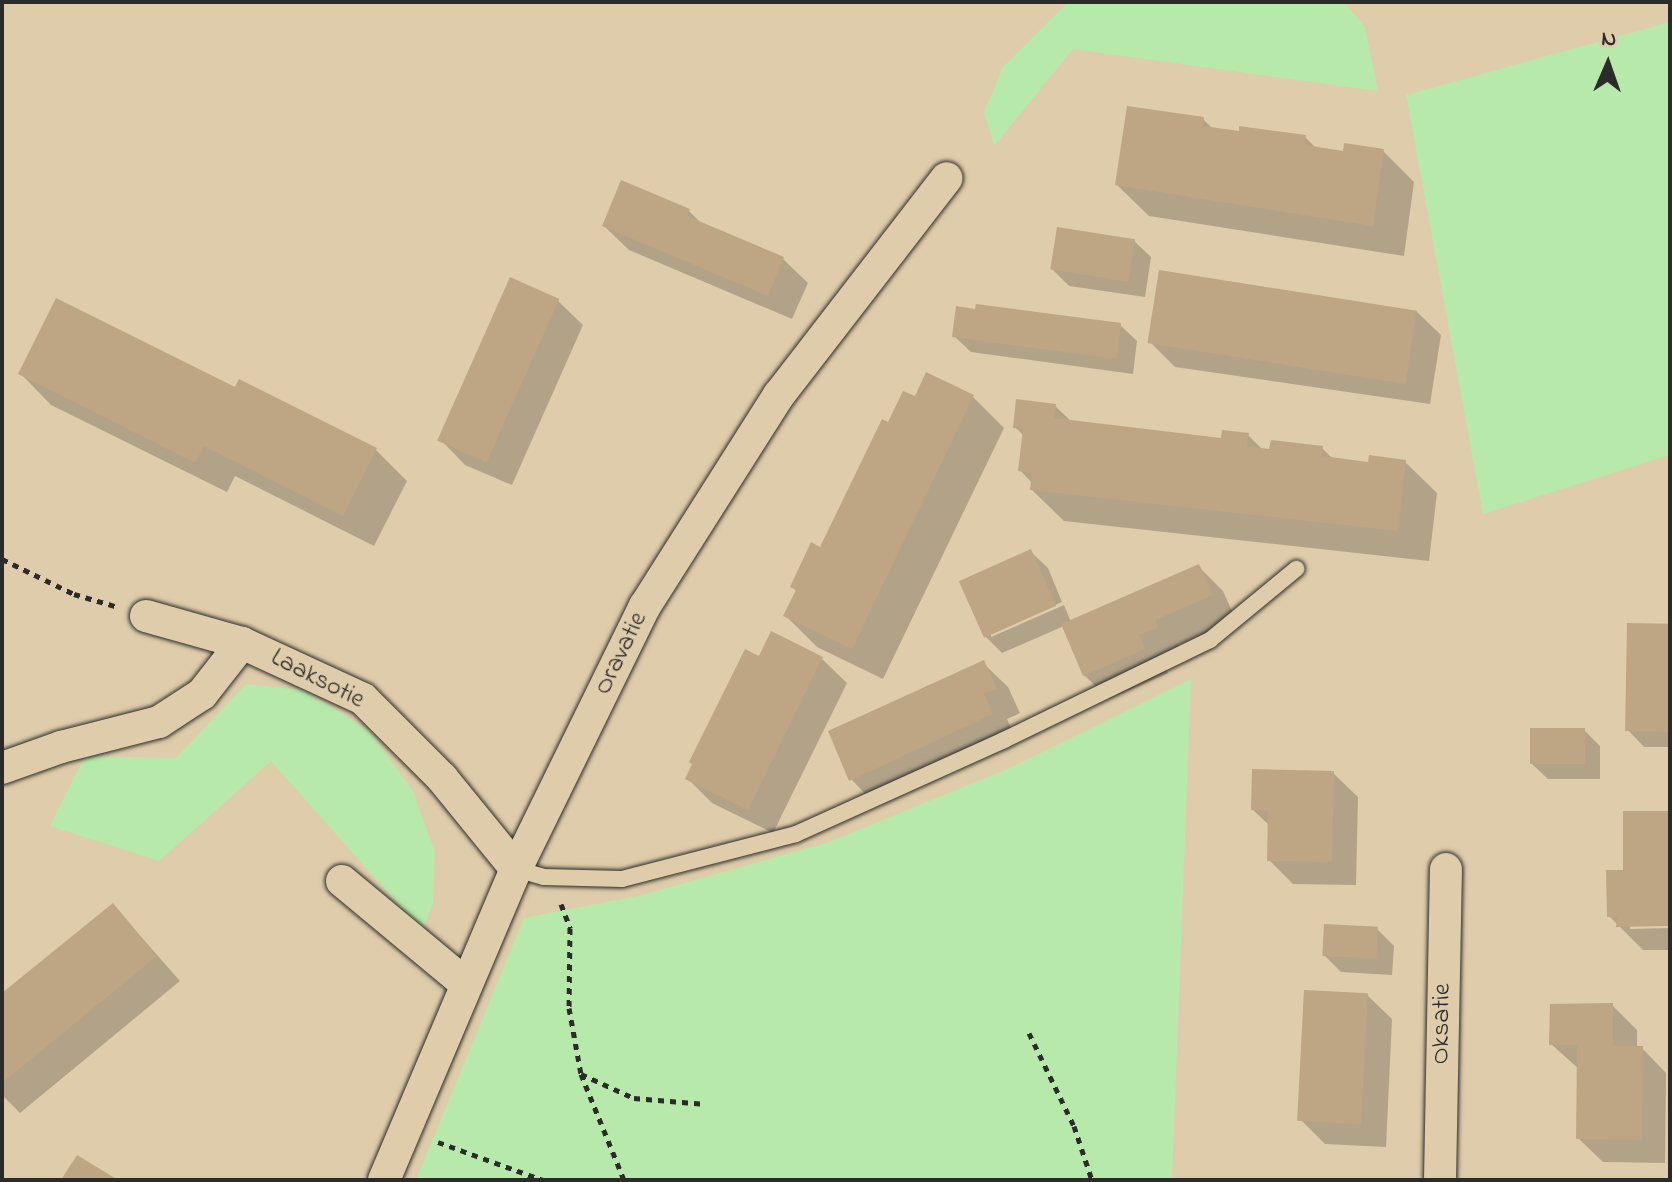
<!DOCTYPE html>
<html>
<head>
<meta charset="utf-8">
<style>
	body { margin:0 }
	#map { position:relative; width:1672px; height:1182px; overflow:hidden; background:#dfccaa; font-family:"Indie Flower",sans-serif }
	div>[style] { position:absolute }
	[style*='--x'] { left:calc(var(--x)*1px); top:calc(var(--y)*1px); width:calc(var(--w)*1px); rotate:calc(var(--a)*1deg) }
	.green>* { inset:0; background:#b7e9aa }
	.shadow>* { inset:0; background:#0003 }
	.building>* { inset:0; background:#bea583; transform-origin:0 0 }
	.path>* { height:5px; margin-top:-2.5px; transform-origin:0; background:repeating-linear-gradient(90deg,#2b2b2b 0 6px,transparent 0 12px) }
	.roads { filter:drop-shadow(0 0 2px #2b2b2b) drop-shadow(0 0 2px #2b2b2b) }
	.lane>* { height:16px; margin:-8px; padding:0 8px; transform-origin:8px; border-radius:8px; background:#dfccaa }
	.street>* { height:32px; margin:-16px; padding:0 16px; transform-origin:16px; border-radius:16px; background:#dfccaa }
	span { translate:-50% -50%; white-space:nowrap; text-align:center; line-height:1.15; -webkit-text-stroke:7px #dfccaa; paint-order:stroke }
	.street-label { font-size:26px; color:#2b2b2b }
	.frame { position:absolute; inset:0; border:4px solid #2b2b2b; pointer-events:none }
	.north { position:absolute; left:1568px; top:24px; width:80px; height:80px; -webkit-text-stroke:6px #dfccaa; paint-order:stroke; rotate:2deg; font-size:22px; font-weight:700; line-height:32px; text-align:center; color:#2b2b2b }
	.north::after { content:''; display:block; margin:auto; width:28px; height:36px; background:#2b2b2b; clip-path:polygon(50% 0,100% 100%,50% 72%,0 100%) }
</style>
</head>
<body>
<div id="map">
	<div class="green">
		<i style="clip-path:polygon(1068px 2px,1344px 2px,1365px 27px,1378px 91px,1073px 49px,994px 146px,984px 112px,1003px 67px)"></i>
		<i style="clip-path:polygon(1670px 22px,1670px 455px,1483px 514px,1406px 95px)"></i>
		<i style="clip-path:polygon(1191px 679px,1172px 1180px,416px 1180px,524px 918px,642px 895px,826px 843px,1010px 768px)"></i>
		<i style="clip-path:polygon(246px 684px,304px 690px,369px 730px,413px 791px,435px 852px,433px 904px,422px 931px,271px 761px,159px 861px,50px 826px,85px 756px,176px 758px)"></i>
	</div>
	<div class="shadow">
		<i style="clip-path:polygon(1203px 119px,1214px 130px,1305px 137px,1317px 149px,1344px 153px,1383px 151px,1414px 182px,1404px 256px,1149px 216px,1117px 185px)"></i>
		<i style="clip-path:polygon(689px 211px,703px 225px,783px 259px,808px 283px,792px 319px,629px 250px,604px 226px)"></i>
		<i style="clip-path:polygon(1134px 241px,1151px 257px,1145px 297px,1069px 286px,1053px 270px)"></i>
		<i style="clip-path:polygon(511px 280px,558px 301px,583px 325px,512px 485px,465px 465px,441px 440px)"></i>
		<i style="clip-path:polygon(1416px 311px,1441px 335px,1430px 404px,1175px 367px,1150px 342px)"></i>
		<i style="clip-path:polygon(1120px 325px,1137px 341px,1133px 374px,971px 352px,954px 336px)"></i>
		<i style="clip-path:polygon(20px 373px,376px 450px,407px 481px,374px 546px,235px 476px,227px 492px,51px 405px)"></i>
		<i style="clip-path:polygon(973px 397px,1004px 428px,883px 679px,817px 647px,786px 616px,797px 592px,792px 586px,821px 550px,889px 425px,915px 399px)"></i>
		<i style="clip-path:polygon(1055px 406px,1072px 422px,1222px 440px,1248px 435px,1263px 450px,1322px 448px,1334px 460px,1370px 464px,1405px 462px,1437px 493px,1429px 561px,1064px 521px,1032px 490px,1033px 484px,1020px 470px,1024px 436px,1015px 427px)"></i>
		<i style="clip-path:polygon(1031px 552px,1048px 568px,1062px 602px,991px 633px,991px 637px,1064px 605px,1071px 622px,1199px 567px,1223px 591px,1236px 620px,1178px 645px,1181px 652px,1162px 660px,1168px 673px,1109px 699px,1084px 675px,1064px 626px,1002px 653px,986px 637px)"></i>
		<i style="clip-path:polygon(1670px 626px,1670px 747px,1644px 747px,1628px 730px)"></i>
		<i style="clip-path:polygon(772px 634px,822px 659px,847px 683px,773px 833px,712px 803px,687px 778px)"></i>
		<i style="clip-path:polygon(983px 663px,1008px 687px,1020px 713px,1007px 719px,1016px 739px,875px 804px,851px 779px)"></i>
		<i style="clip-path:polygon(1584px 730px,1600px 746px,1600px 779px,1548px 779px,1531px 763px)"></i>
		<i style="clip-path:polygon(1333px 773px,1358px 797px,1356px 885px,1293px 884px,1269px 860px,1270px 826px,1253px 810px)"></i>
		<i style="clip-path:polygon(1670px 813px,1670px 924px,1630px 925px,1630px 929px,1670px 928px,1670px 950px,1643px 950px,1609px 916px,1625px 872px)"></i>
		<i style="clip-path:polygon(113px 905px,180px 981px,20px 1113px,2px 1095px,2px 996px)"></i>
		<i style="clip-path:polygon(1377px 929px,1394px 946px,1392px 975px,1341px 972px,1324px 955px)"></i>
		<i style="clip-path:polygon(1367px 995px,1392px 1019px,1386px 1147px,1325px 1144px,1301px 1120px)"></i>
		<i style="clip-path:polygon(1612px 1005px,1637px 1030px,1637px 1048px,1642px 1048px,1666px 1073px,1665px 1163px,1603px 1162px,1578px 1138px,1579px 1069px,1551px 1044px)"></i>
	</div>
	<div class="building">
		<i style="clip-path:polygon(1127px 106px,1204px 117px,1203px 126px,1239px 131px,1239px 126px,1306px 135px,1305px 145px,1343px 151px,1344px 143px,1384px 149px,1373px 226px,1115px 185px)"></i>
		<i style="clip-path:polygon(621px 180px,690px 209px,687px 216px,784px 257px,768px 296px,602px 226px)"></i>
		<i style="left:1057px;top:227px;width:79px;height:43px;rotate:9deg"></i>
		<i style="left:1159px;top:270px;width:261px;height:74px;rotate:9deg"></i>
		<i style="left:510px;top:277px;width:54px;height:179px;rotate:24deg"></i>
		<i style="clip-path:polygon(56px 298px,235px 387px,239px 379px,377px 448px,343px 516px,204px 446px,195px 463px,18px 374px)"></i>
		<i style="clip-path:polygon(976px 304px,1121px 323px,1117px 359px,952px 337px,956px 306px,975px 309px)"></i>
		<i style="clip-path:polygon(926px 372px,974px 395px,852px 649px,783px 616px,796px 590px,790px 587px,811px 542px,820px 547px,882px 419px,888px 422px,903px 391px,915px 396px)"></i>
		<i style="clip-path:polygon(1016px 399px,1056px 404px,1054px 418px,1221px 438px,1222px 430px,1249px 433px,1247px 446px,1269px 449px,1271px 440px,1323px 446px,1322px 456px,1368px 462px,1369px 455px,1406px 460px,1398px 531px,1030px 490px,1032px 473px,1018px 471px,1023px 429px,1013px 428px)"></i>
		<i style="left:1031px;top:549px;width:62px;height:79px;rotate:66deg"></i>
		<i style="clip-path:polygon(1199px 564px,1213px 595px,1155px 620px,1158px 628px,1139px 635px,1145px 649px,1083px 676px,1061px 624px)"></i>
		<i style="left:1627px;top:623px;width:43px;height:108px;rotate:1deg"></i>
		<i style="clip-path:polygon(771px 631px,823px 657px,748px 810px,685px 779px,692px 764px,689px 762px,745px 649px,759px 656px)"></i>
		<i style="clip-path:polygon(984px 660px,997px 689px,984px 694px,993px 714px,849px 781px,828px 731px)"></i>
		<i style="left:1530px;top:728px;width:55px;height:36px"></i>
		<i style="clip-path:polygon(1252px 769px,1334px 771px,1332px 862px,1267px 861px,1268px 811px,1251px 810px)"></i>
		<i style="clip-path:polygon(1623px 811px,1670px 811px,1670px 926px,1616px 927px,1617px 917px,1607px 917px,1606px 870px,1623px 870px)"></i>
		<i style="clip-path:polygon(113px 903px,157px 956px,2px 1083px,2px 993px)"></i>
		<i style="left:1324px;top:924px;width:54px;height:32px;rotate:3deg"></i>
		<i style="left:1304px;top:990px;width:64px;height:131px;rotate:3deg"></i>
		<i style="clip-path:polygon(1613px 1003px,1613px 1046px,1643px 1046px,1642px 1140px,1576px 1139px,1577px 1045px,1549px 1045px,1550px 1004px)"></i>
		<i style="clip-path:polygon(77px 1155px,118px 1180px,61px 1180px)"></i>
	</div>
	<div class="path">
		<i style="--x:2;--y:559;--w:80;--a:25.9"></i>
		<i style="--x:74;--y:594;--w:43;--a:16.3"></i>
		<i style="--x:561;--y:904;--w:26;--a:69"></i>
		<i style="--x:570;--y:928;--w:80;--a:90.7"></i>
		<i style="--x:569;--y:1008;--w:67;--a:79.7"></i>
		<i style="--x:581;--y:1074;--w:114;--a:67.9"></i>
		<i style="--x:1029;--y:1033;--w:103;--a:64.2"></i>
		<i style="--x:1074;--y:1126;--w:57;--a:71.6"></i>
		<i style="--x:581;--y:1074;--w:58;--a:24.4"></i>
		<i style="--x:634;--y:1098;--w:72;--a:4.8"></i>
		<i style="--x:438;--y:1142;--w:112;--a:19.9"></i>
	</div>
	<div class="roads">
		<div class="lane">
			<i style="--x:516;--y:869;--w:29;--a:16"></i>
			<i style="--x:544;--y:877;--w:78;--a:1.5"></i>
			<i style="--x:622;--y:879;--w:180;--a:-14.5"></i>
			<i style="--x:796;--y:834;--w:228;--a:-24.3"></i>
			<i style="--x:1004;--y:740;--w:229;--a:-25.9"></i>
			<i style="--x:1210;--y:640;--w:112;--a:-39.5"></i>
		</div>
		<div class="street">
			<i style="--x:146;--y:616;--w:100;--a:15.7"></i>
			<i style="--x:242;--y:643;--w:133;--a:24.8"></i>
			<i style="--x:363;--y:699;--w:112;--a:45"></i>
			<i style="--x:442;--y:778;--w:117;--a:50.9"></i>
			<i style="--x:2;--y:768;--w:63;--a:-19.6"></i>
			<i style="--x:61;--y:747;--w:101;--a:-14.3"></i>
			<i style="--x:159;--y:722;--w:51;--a:-33.1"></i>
			<i style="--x:202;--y:694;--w:65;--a:-51.9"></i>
			<i style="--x:342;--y:881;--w:160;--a:39.7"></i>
			<i style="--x:384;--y:1180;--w:338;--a:-67"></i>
			<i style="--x:516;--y:869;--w:293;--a:-63.9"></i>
			<i style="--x:645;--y:606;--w:250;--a:-57.6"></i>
			<i style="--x:779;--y:395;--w:274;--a:-52.3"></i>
			<i style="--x:1440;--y:1180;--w:311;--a:-88.9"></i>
		</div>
	</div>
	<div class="street-label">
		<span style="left:622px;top:654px;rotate:-64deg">Oravatie</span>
		<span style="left:317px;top:680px;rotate:27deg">Laaksotie</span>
		<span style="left:1443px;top:1024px;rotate:-89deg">Oksatie</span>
	</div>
	<div class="frame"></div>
	<div class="north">N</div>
</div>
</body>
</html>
